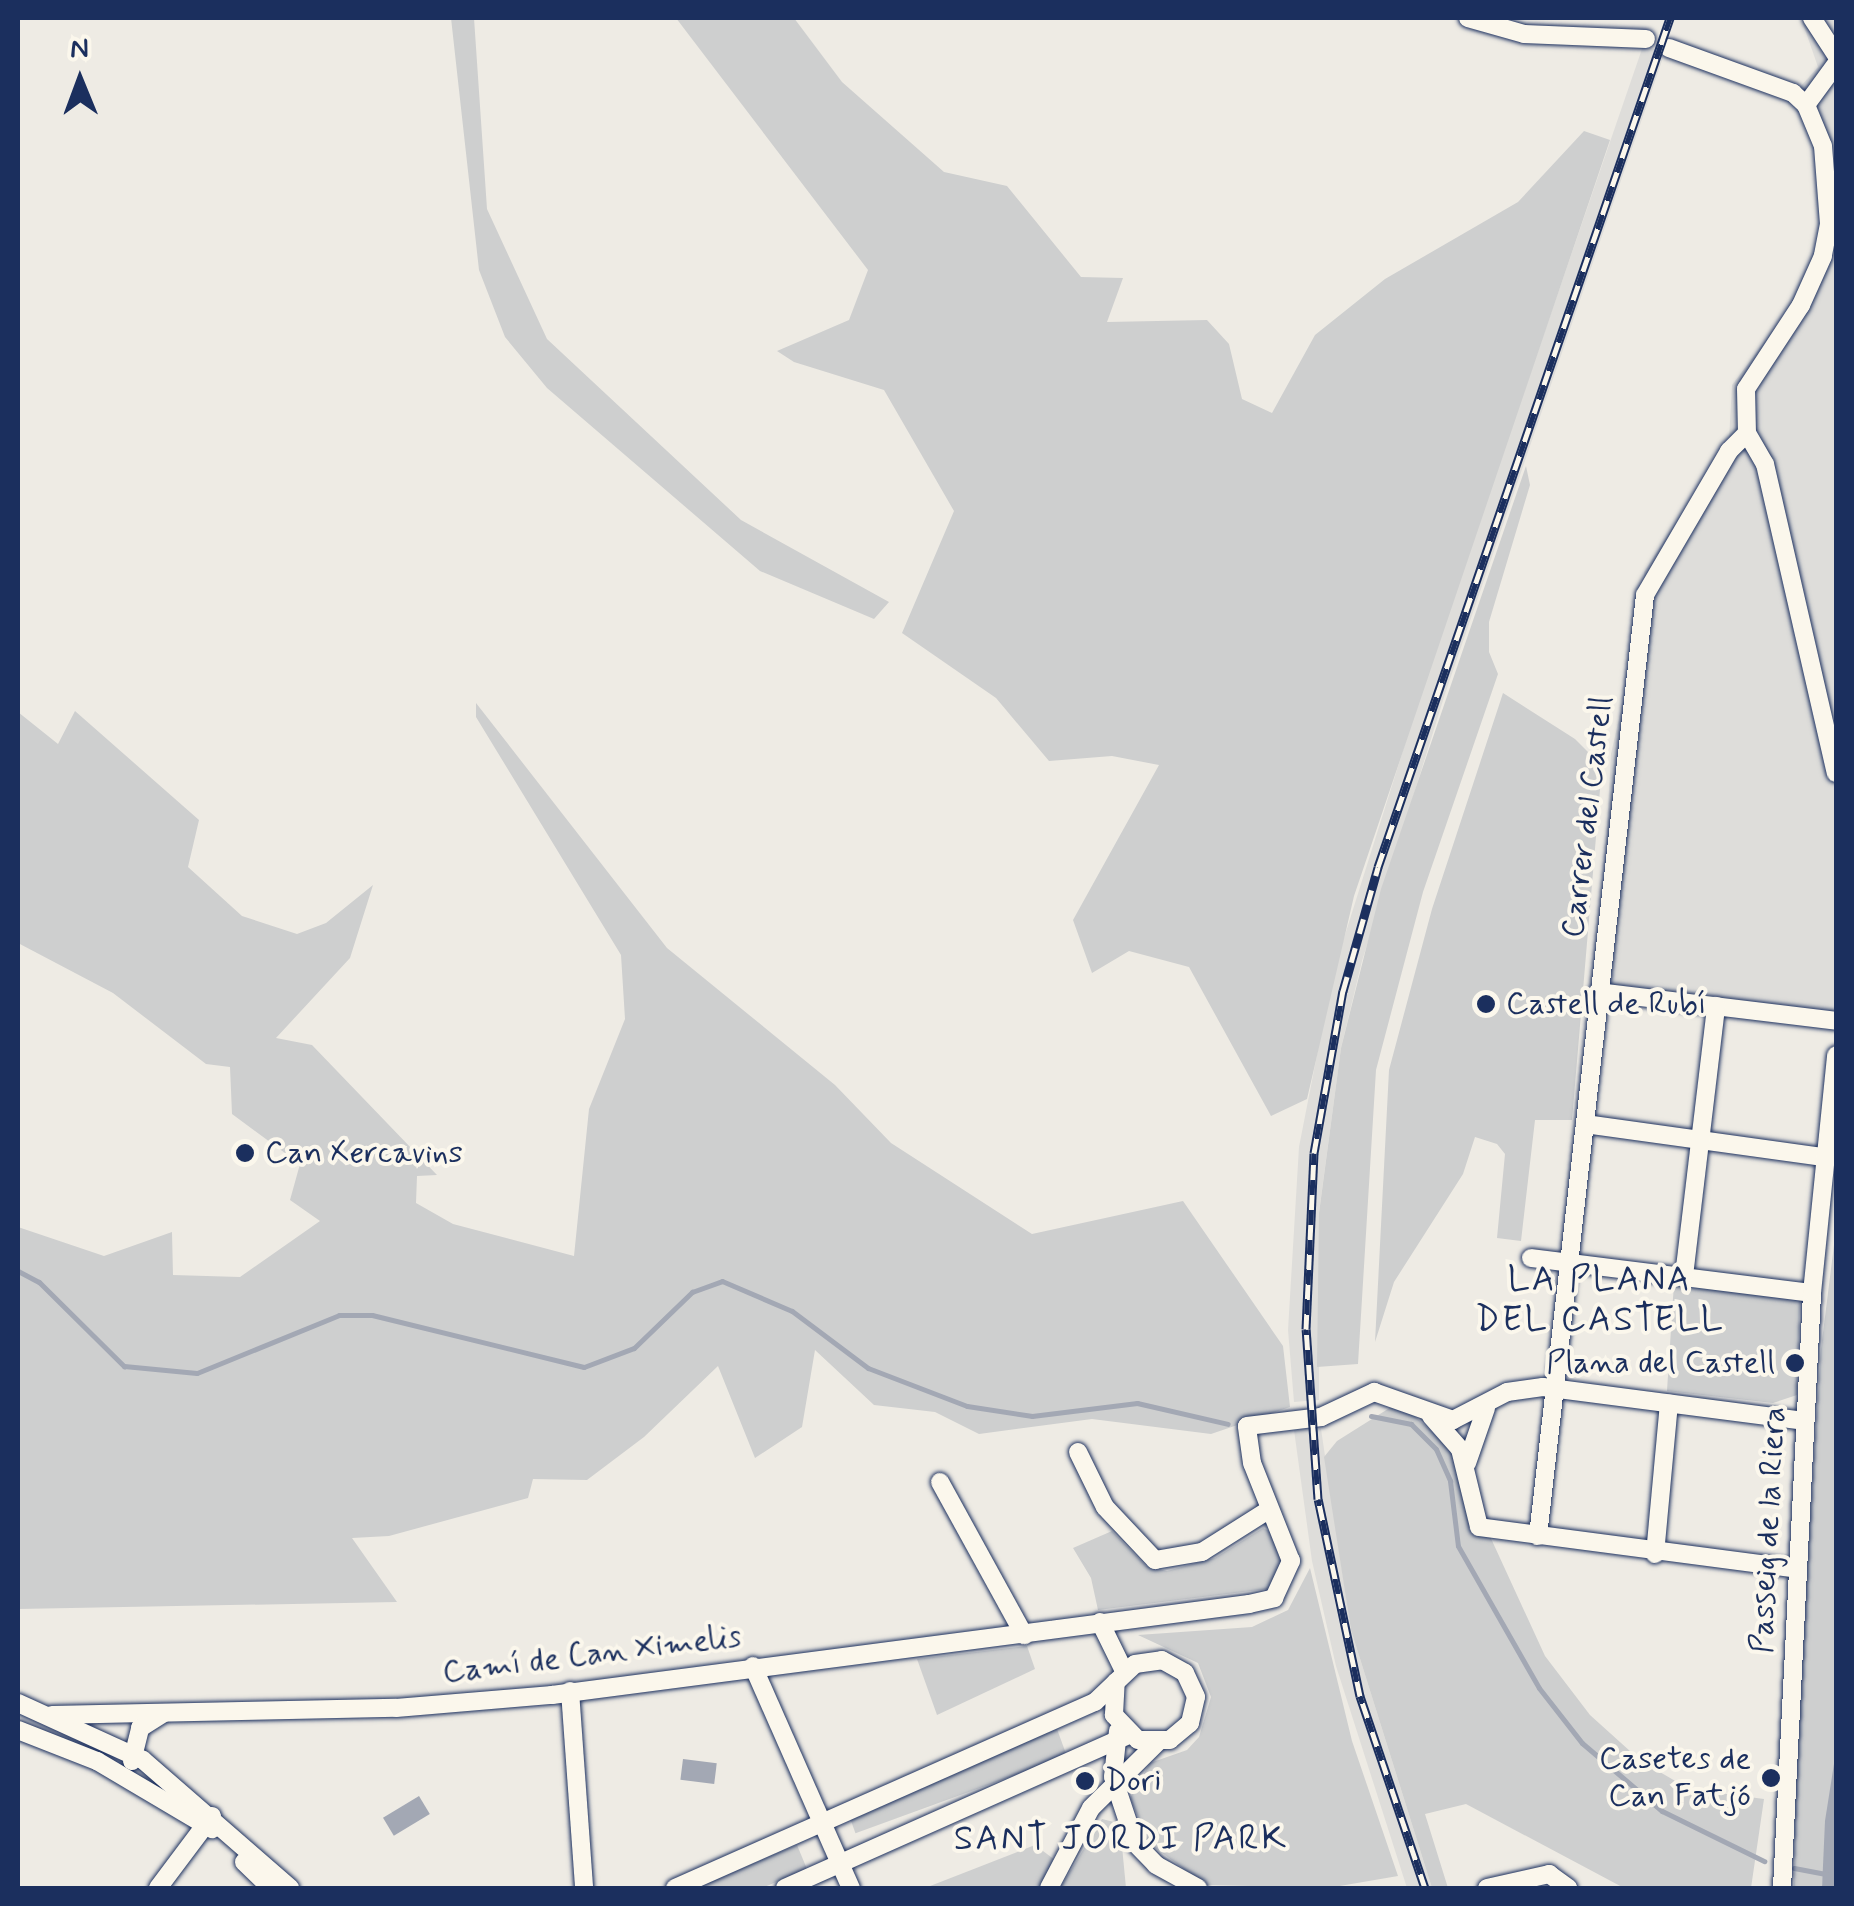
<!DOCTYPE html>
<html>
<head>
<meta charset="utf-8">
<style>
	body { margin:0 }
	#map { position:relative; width:1854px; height:1906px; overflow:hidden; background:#eeebe4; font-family:Mynerve,sans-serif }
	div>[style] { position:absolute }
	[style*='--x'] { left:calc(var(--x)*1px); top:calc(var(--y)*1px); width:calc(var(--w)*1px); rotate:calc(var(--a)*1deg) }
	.built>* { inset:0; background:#deddda }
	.green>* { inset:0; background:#cecfcf; transform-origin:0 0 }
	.water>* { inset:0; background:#a3a8b4; transform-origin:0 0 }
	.stream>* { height:5px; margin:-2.5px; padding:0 2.5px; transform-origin:2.5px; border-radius:2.5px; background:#a3a8b4 }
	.roads { filter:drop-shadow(0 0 2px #1b2f5e) drop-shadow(0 0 2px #1b2f5e) }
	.minor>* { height:18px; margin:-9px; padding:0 9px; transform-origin:9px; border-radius:9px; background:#fbf7ec }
	.rail>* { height:9px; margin-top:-4.5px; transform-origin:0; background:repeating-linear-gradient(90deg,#fbf7ec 0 15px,#1b2f5e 0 30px); box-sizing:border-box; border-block:2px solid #1b2f5e }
	.dots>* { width:28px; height:28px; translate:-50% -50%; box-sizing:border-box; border:5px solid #fbf7ec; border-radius:50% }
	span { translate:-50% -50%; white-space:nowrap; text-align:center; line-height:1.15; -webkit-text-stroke:8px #fbf7ec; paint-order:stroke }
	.street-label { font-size:32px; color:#1b2f5e }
	.poi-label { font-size:32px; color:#1b2f5e }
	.left { translate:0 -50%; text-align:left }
	.right { translate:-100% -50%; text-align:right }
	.neighbourhood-label { font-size:35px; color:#1b2f5e; letter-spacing:2.5px }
	.frame { position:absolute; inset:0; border:20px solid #1b2f5e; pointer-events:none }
	.north { position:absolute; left:30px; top:30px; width:100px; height:100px; -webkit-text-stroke:8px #fbf7ec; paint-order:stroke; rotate:359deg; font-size:28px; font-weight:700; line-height:40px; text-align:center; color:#1b2f5e }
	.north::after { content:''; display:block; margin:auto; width:35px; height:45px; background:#1b2f5e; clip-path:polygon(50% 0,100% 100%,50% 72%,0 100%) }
</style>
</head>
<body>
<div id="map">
	<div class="built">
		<i style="clip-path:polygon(1801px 18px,1836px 18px,1836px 1030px,1598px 992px,1611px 754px,1646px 599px,1644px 572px,1729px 440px,1732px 385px,1787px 312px,1821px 237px,1815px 145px,1798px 107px,1801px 86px,1818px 67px)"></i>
		<i style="clip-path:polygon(1643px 46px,1665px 52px,1445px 694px,1362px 961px,1341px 1048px,1319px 1212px,1319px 1400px,1294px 1402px,1288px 1330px,1299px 1147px,1333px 973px,1429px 668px)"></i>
		<i style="clip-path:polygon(1321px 1429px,1351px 1630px,1432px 1888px,1407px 1888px,1336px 1666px,1312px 1561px,1294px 1430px)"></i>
	</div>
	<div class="green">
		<i style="clip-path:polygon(451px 18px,474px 18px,487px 209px,547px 339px,741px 520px,889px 602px,874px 619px,760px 571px,547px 388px,505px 337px,479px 270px)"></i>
		<i style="clip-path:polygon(676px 18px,794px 18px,842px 82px,944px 172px,1007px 186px,1081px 277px,1123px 278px,1107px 322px,1207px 320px,1229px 344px,1242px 399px,1272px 413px,1315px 335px,1385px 279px,1518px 202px,1584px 131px,1610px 140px,1354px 896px,1307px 1099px,1271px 1116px,1189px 967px,1129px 951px,1092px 973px,1073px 920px,1159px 765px,1112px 756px,1049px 761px,996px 698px,902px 633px,954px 511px,884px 390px,794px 362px,777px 351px,849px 320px,868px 270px)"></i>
		<i style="clip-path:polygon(1526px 466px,1530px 485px,1489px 622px,1489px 652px,1498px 674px,1423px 892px,1376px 1070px,1358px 1364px,1317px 1367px,1319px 1213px,1341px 1048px,1381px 889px)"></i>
		<i style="clip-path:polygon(1503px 693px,1575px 739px,1602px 766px,1572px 1120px,1535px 1120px,1521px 1241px,1497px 1238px,1505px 1154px,1497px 1144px,1475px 1137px,1463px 1174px,1394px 1282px,1375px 1342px,1389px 1070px,1432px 909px)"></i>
		<i style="clip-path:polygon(476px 703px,667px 948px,835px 1085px,891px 1143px,1032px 1234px,1183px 1201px,1283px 1346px,1290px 1407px,1211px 1434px,1092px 1419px,979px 1434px,935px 1412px,874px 1405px,815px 1350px,802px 1427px,755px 1458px,718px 1366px,644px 1437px,587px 1480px,533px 1479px,528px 1498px,389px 1536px,352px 1538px,397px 1602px,18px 1609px,18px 1227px,104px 1256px,172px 1232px,173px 1275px,240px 1277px,320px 1221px,290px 1200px,300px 1164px,232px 1114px,230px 1067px,206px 1064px,113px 993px,18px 943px,18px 712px,58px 744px,75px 711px,199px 820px,188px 867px,242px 916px,297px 934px,326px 923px,373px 885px,350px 958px,276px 1038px,312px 1045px,437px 1175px,417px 1176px,416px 1203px,453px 1224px,574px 1256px,589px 1109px,625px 1019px,621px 955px,476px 717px)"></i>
		<i style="clip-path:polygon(1836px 1229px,1836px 1751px,1822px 1888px,1794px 1888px,1796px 1746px,1821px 1349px)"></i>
		<i style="clip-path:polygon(1674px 1283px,1800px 1297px,1797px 1395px,1773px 1403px,1667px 1391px)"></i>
		<i style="clip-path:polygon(1399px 1402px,1449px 1447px,1545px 1656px,1590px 1715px,1641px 1761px,1689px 1789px,1764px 1799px,1751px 1888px,1624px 1888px,1466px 1804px,1425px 1814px,1448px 1888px,1432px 1888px,1351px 1630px,1324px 1457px,1337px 1441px)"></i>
		<i style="clip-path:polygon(1263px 1528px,1275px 1534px,1283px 1555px,1280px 1575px,1267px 1589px,1098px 1610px,1091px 1578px,1073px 1548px,1112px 1531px,1146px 1566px,1167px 1571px,1215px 1558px)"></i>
		<i style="clip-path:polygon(1310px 1568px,1352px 1741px,1398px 1876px,1328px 1888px,1206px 1885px,1150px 1844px,1130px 1798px,1150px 1763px,1187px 1750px,1199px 1737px,1211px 1697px,1198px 1663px,1138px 1635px,1252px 1627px,1288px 1610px)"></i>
		<i style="clip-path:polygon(1027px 1646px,1035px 1669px,937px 1715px,917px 1659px)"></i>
		<i style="left:1057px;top:1729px;width:29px;height:225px;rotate:70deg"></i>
		<i style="clip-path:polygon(1102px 1819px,1114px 1822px,1121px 1836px,1126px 1888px,1060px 1888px)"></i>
		<i style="clip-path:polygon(797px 1845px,807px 1869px,762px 1888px,695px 1888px)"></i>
		<i style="clip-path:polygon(1035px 1845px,1055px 1860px,1041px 1888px,925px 1888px)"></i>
	</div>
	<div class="water">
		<i style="clip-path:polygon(1836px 1751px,1836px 1888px,1822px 1888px,1825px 1821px)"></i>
		<i style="left:683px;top:1759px;width:34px;height:21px;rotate:7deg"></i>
		<i style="left:419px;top:1796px;width:21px;height:42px;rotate:59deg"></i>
	</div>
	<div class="stream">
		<i style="--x:18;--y:1271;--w:24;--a:28"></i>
		<i style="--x:39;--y:1282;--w:120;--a:44.7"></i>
		<i style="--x:124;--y:1366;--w:73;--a:5.5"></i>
		<i style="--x:197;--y:1373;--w:153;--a:-22.2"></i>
		<i style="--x:339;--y:1315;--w:33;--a:0"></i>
		<i style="--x:372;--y:1315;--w:218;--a:13.8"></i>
		<i style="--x:584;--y:1367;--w:53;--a:-20.8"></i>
		<i style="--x:634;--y:1348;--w:81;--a:-44"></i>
		<i style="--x:692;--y:1292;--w:32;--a:-20"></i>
		<i style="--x:722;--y:1281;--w:76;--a:23.2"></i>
		<i style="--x:792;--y:1311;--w:95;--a:36.9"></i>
		<i style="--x:868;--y:1368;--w:106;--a:21"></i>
		<i style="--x:967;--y:1406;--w:66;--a:8.7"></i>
		<i style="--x:1032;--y:1416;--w:106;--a:-7.1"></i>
		<i style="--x:1137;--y:1403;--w:93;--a:13"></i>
		<i style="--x:1371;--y:1416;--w:41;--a:11.3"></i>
		<i style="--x:1411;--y:1424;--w:35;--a:45"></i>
		<i style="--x:1436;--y:1449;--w:35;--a:66"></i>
		<i style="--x:1450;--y:1481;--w:65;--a:83"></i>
		<i style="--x:1458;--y:1546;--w:163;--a:60.3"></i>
		<i style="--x:1539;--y:1688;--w:70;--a:52"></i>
		<i style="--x:1582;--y:1743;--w:105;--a:40.4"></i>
		<i style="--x:1662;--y:1811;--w:114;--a:26.1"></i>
		<i style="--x:1794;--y:1868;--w:43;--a:10.8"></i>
	</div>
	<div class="roads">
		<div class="minor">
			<i style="--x:1468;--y:18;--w:58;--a:15.9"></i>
			<i style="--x:1524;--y:34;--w:122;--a:2.3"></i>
			<i style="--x:1812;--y:18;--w:44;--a:57"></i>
			<i style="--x:1669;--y:48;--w:132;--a:19.9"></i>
			<i style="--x:1793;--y:93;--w:18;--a:43"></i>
			<i style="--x:1806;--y:105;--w:44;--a:67.5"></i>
			<i style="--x:1823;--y:146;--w:78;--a:85.6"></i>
			<i style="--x:1829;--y:224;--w:33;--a:101"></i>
			<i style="--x:1823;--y:256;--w:54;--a:114.2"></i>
			<i style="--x:1801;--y:305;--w:100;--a:123.2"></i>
			<i style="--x:1746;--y:389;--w:44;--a:88.7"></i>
			<i style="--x:1806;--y:105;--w:51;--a:-53.8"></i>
			<i style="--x:1747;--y:433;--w:36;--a:60"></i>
			<i style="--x:1765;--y:464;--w:317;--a:77.1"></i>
			<i style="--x:1598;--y:992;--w:240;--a:6.9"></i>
			<i style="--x:1585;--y:1124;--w:241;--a:7.9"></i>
			<i style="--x:1531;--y:1258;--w:283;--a:7.1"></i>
			<i style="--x:1684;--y:1276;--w:272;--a:-83.2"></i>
			<i style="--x:1431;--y:1416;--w:44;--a:48.7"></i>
			<i style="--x:1460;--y:1449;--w:80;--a:76.3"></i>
			<i style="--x:1479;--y:1527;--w:320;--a:7.5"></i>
			<i style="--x:1078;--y:1452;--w:61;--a:63.9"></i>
			<i style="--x:1105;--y:1507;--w:73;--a:46.7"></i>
			<i style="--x:1155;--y:1560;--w:48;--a:-9.7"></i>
			<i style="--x:1202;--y:1552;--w:80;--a:-32.3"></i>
			<i style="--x:1467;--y:1463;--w:58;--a:-70.9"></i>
			<i style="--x:940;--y:1482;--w:175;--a:61.2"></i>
			<i style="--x:1538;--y:1536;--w:947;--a:-83.51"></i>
			<i style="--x:1645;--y:595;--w:167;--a:-59.7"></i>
			<i style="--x:1729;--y:451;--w:25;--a:-45"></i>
			<i style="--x:1655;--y:1554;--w:151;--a:-84.7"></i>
			<i style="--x:1100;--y:1622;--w:55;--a:63.9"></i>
			<i style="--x:753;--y:1666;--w:243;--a:66.2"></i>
			<i style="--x:570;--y:1691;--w:197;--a:85.9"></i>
			<i style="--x:18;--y:1703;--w:137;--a:24.5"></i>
			<i style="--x:143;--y:1760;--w:195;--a:41"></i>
			<i style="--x:52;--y:1715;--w:344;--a:-1.2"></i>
			<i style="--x:396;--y:1708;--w:157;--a:-4.8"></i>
			<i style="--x:552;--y:1695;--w:703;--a:-7.44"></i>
			<i style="--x:1249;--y:1604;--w:26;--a:-13"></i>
			<i style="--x:1274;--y:1598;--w:41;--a:-65.3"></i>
			<i style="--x:1291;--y:1561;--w:105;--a:-111.7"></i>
			<i style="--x:1252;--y:1463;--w:37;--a:-98"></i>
			<i style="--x:1247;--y:1426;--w:75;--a:-6.9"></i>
			<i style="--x:1321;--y:1417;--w:59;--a:-25.3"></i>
			<i style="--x:1374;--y:1392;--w:84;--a:19.5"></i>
			<i style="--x:1453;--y:1420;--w:61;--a:-27.4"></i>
			<i style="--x:1507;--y:1392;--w:36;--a:-8"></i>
			<i style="--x:1543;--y:1387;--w:263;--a:7.4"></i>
			<i style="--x:18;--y:1730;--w:85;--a:21.4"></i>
			<i style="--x:97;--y:1761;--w:134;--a:30.6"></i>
			<i style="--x:1118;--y:1731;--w:46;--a:96.2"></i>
			<i style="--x:1113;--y:1777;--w:70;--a:71.6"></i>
			<i style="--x:1135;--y:1843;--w:30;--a:46"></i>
			<i style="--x:1156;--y:1865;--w:48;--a:28.7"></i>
			<i style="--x:132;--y:1761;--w:34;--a:-76"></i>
			<i style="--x:140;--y:1728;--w:28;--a:-32"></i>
			<i style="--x:244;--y:1862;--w:37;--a:44"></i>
			<i style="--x:158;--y:1888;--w:90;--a:-53.1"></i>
			<i style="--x:675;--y:1888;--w:459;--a:-23.9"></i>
			<i style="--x:1095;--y:1702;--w:55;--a:-43.5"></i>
			<i style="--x:1135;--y:1664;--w:27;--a:-8"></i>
			<i style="--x:1162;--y:1660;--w:26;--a:29"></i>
			<i style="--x:1185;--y:1673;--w:26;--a:65"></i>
			<i style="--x:1196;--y:1697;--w:27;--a:103"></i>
			<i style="--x:1190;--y:1723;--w:26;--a:140"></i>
			<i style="--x:1170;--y:1740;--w:32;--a:180"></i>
			<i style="--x:1138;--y:1740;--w:35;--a:-134"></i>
			<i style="--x:1114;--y:1715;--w:33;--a:-87"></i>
			<i style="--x:785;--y:1888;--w:376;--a:-24"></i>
			<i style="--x:1049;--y:1888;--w:90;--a:-62.3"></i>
			<i style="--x:1091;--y:1808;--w:93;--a:-44.6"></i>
			<i style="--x:1487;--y:1888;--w:64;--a:-12.7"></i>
			<i style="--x:1549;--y:1874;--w:24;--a:36"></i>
			<i style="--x:1782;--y:1888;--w:596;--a:-87.11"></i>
			<i style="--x:1812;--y:1293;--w:239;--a:-84.2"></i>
		</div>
	</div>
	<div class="rail">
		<i style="--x:1425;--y:1888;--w:203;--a:-108.7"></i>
		<i style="--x:1360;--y:1696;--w:201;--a:-102"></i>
		<i style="--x:1318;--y:1499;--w:170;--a:-94"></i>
		<i style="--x:1306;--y:1329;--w:176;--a:-87.4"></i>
		<i style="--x:1314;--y:1153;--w:165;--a:-79.9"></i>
		<i style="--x:1343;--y:991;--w:129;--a:-74.2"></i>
		<i style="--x:1378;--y:867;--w:898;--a:-71.02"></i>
	</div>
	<div class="dots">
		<i style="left:1486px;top:1004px;background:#1b2f5e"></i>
		<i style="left:245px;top:1153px;background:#1b2f5e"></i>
		<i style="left:1795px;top:1363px;background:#1b2f5e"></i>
		<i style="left:1771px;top:1778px;background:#1b2f5e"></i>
		<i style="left:1085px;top:1781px;background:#1b2f5e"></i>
	</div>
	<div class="street-label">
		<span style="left:1588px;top:817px;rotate:-83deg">Carrer del Castell</span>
		<span style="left:1769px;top:1530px;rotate:-87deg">Passeig de la Riera</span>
		<span style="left:592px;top:1655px;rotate:-7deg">Camí de Can Ximelis</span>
	</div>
	<div class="poi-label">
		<span class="left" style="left:1506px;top:1004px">Castell de Rubí</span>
		<span class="left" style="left:265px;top:1153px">Can Xercavins</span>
		<span class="right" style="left:1775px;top:1363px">Plana del Castell</span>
		<span class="right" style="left:1751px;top:1778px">Casetes de<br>Can Fatjó</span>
		<span class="left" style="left:1105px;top:1781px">Dori</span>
	</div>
	<div class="neighbourhood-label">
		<span style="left:1600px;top:1300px">LA PLANA<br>DEL CASTELL</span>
		<span style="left:1121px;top:1839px">SANT JORDI PARK</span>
	</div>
	<div class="frame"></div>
	<div class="north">N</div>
</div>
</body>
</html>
